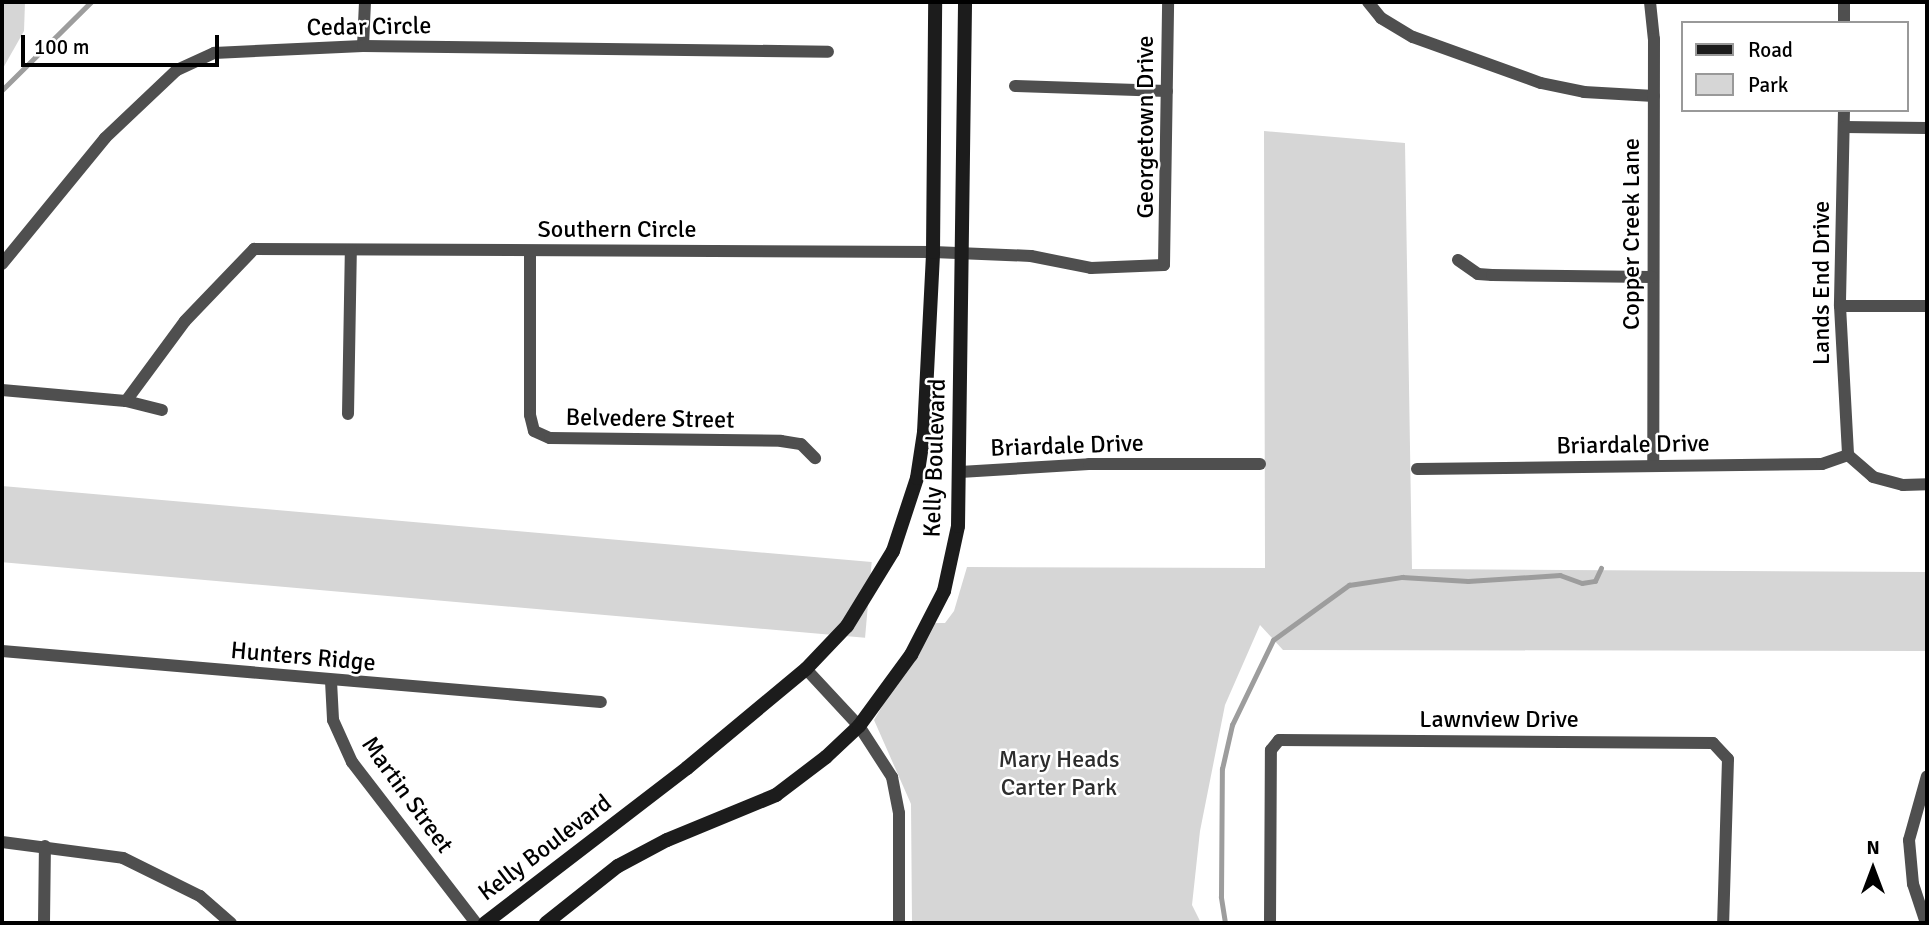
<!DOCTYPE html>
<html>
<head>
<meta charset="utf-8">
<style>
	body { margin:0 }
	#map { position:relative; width:1929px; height:925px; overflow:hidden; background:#fff; font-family:Signika,sans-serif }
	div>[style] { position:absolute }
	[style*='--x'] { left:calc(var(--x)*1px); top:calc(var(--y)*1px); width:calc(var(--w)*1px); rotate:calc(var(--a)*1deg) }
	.green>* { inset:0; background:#d6d6d6; transform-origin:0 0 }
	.stream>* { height:4.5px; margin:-2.25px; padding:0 2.25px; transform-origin:2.25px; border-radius:2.25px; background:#9d9d9d }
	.minor>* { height:12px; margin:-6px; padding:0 6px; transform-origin:6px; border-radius:6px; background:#4f4f4f }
	.secondary>* { height:14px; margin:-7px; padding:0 7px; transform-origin:7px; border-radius:7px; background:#1c1c1c }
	span { translate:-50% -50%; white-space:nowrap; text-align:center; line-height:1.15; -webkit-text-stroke:5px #fff; paint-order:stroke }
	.street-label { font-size:24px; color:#000 }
	.park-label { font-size:24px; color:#2d2d2d }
	.frame { position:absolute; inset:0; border:4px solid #000; pointer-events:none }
	.legend { position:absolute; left:1681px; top:21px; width:228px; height:91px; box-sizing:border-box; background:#fff; border:2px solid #999; margin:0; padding:9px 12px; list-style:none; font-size:21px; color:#000 }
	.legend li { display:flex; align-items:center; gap:14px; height:35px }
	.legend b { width:35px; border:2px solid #999 }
	.north { position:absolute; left:1838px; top:834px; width:70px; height:70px; -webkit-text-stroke:5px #fff; paint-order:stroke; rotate:0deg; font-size:19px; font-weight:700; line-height:28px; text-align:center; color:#000 }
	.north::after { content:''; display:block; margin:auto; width:24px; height:32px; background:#000; clip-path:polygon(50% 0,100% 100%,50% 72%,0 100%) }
	.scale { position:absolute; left:21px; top:35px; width:198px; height:32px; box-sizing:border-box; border:4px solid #000; border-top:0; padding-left:9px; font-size:21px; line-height:24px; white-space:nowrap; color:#000; -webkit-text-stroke:5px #fff; paint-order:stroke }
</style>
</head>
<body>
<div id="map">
	<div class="green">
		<i style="clip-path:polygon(2px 2px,25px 2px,24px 31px,2px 70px)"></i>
		<i style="clip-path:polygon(1264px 131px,1405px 143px,1412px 569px,1927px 572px,1927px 651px,1283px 650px,1260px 625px,1225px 705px,1200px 831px,1192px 905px,1201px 923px,912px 923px,911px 804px,874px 720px,932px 623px,945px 623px,954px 611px,967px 567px,1265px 568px)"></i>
		<i style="left:2px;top:486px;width:873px;height:76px;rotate:5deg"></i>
	</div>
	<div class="stream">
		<i style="--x:2;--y:90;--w:125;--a:-44.7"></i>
		<i style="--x:1225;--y:923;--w:26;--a:-99"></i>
		<i style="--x:1221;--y:897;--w:128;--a:-89.6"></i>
		<i style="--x:1222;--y:769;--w:45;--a:-77.2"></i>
		<i style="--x:1232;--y:725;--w:94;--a:-64.2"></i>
		<i style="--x:1273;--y:640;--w:94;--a:-35.9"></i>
		<i style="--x:1349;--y:585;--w:54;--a:-8.6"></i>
		<i style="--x:1402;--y:577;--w:66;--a:3.5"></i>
		<i style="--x:1468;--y:581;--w:92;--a:-3.7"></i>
		<i style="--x:1560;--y:575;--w:23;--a:20"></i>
		<i style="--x:1582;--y:583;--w:13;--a:-9"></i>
		<i style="--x:1595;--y:581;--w:14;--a:-65"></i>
	</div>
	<div class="minor">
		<i style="--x:1368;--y:2;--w:21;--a:51"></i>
		<i style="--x:1381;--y:18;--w:37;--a:31"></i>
		<i style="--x:1413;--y:37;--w:136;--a:19.8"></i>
		<i style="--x:1541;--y:83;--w:44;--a:11.8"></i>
		<i style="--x:1584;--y:92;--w:70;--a:3.3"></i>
		<i style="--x:1650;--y:2;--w:37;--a:84"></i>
		<i style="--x:1654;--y:39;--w:427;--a:90.1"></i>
		<i style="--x:1844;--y:2;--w:21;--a:90"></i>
		<i style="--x:363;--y:46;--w:44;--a:-87.4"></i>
		<i style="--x:1015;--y:86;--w:152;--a:1.9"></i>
		<i style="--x:1844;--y:110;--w:196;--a:91.2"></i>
		<i style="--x:1840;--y:306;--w:149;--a:86.9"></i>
		<i style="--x:1844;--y:127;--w:83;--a:0.7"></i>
		<i style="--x:530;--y:251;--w:164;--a:90"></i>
		<i style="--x:530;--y:415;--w:16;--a:76"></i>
		<i style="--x:534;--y:431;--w:17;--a:24"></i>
		<i style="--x:550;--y:438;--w:231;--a:0.7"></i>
		<i style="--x:781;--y:441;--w:20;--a:9"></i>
		<i style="--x:801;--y:444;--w:20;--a:45"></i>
		<i style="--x:1458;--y:260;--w:24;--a:35"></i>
		<i style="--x:1478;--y:274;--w:14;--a:4"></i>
		<i style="--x:1492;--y:275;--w:160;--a:0.7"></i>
		<i style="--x:2;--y:264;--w:163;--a:-50.7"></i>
		<i style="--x:105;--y:138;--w:99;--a:-43.4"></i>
		<i style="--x:177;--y:70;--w:41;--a:-24.7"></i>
		<i style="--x:214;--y:53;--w:149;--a:-2.7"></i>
		<i style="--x:363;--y:46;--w:465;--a:0.7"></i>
		<i style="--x:1840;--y:306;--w:87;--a:0"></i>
		<i style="--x:2;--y:390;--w:124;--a:5.1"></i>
		<i style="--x:126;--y:401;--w:37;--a:14"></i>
		<i style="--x:126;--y:401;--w:99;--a:-53.6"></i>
		<i style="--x:185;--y:321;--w:100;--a:-46.2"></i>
		<i style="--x:254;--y:249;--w:679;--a:0.25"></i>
		<i style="--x:933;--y:252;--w:98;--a:2.3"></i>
		<i style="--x:1031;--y:256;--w:61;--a:11.3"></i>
		<i style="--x:1091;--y:268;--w:73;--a:-2.4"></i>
		<i style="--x:1164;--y:265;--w:263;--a:-89.1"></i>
		<i style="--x:348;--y:414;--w:164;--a:-89"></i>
		<i style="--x:1848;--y:455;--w:33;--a:41"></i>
		<i style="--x:1873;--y:477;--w:31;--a:15"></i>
		<i style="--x:1903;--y:485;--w:24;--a:-2"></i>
		<i style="--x:1417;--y:469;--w:405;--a:-0.7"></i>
		<i style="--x:1822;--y:464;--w:28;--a:-19"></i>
		<i style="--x:960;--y:472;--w:129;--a:-3.5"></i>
		<i style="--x:1089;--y:464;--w:171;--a:0"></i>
		<i style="--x:2;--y:651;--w:601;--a:4.87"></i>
		<i style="--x:806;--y:669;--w:78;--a:47.1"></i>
		<i style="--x:859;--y:726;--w:61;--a:57.1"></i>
		<i style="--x:892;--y:777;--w:37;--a:79"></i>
		<i style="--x:899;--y:813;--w:110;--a:90"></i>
		<i style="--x:331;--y:681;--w:39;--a:87"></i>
		<i style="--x:333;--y:720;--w:46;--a:65.7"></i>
		<i style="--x:352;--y:762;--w:203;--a:52.4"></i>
		<i style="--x:2;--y:842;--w:122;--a:7.5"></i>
		<i style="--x:123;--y:858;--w:86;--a:26.3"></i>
		<i style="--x:200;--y:896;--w:41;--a:41.1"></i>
		<i style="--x:44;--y:923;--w:77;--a:-89.3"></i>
		<i style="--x:1270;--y:923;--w:173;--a:-89.7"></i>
		<i style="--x:1271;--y:750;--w:13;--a:-51"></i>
		<i style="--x:1279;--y:740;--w:434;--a:0.4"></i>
		<i style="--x:1713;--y:743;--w:22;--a:47"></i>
		<i style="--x:1728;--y:759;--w:164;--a:91.7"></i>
		<i style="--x:1926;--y:923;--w:41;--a:-108.4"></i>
		<i style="--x:1913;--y:884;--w:44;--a:-95.2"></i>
		<i style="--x:1909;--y:840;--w:66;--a:-74.3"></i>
	</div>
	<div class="secondary">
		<i style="--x:485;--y:923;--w:255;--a:-37.5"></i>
		<i style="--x:687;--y:768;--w:155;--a:-39.8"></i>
		<i style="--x:806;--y:669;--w:59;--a:-46.4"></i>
		<i style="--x:847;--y:626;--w:88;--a:-58.5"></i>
		<i style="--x:893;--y:551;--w:77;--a:-71.8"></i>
		<i style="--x:917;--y:478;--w:47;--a:-81.3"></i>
		<i style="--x:924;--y:432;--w:180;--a:-87.1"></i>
		<i style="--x:933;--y:252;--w:250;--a:-89.5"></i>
		<i style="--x:546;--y:923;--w:92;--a:-38.4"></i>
		<i style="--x:618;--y:866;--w:55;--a:-28"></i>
		<i style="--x:667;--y:840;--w:118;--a:-22.4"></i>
		<i style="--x:776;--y:795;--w:63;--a:-37.2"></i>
		<i style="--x:826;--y:757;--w:45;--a:-43.2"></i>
		<i style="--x:859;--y:726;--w:88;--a:-53.8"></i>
		<i style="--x:911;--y:655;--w:72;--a:-62.7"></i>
		<i style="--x:944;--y:591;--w:66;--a:-77.8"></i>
		<i style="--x:958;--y:526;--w:524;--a:-89.23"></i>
	</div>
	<div class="street-label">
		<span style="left:369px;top:27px;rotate:-1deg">Cedar Circle</span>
		<span style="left:1146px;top:127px;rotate:-90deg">Georgetown Drive</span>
		<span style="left:617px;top:230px">Southern Circle</span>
		<span style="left:1632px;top:234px;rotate:-90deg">Copper Creek Lane</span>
		<span style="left:1822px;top:283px;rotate:-90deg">Lands End Drive</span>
		<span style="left:650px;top:419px;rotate:1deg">Belvedere Street</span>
		<span style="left:1633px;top:445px;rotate:-1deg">Briardale Drive</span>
		<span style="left:1067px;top:446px;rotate:-2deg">Briardale Drive</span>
		<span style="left:935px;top:458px;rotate:-88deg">Kelly Boulevard</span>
		<span style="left:303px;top:657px;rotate:5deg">Hunters Ridge</span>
		<span style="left:1499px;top:720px">Lawnview Drive</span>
		<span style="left:407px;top:795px;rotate:54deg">Martin Street</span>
		<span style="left:545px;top:848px;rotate:-37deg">Kelly Boulevard</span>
	</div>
	<div class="park-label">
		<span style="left:1059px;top:774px">Mary Heads<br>Carter Park</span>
	</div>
	<div class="frame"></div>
	<ul class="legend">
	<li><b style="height:9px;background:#1c1c1c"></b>Road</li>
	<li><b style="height:19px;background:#d6d6d6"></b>Park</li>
	</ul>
	<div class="north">N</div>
	<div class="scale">100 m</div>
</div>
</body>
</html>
